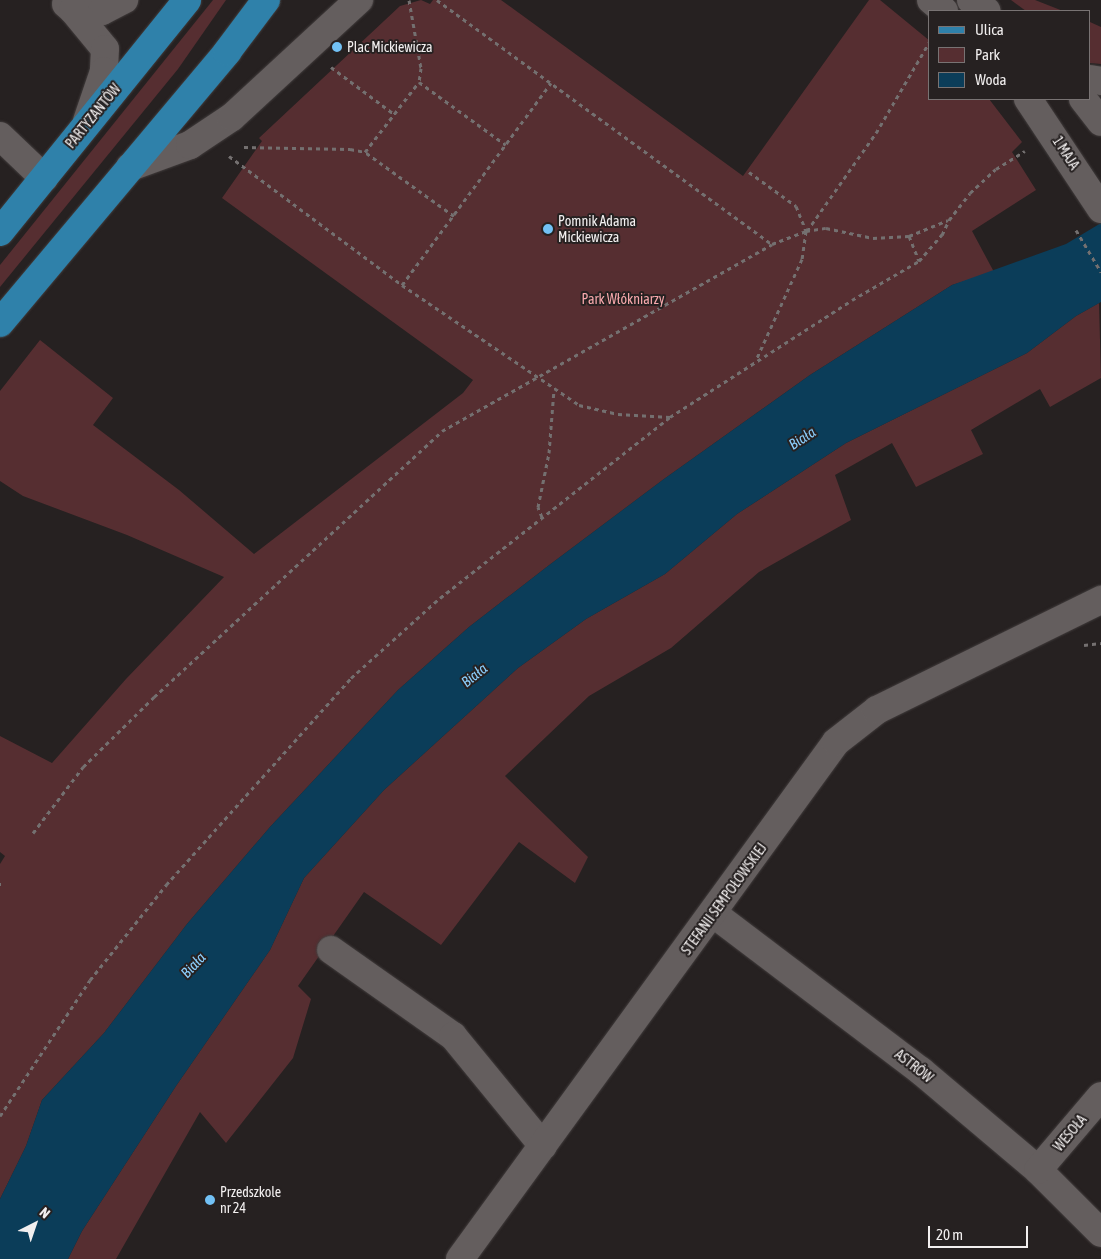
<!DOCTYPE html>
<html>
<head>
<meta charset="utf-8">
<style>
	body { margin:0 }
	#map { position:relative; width:1101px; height:1259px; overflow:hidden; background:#262121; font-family:"Asap Condensed",sans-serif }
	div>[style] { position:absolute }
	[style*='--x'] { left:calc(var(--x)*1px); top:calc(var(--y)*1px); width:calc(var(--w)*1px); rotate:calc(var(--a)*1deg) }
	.green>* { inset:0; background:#562e31 }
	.water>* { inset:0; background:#0b3d59 }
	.path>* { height:3px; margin-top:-1.5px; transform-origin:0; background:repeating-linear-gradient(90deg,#747070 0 4px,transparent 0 8px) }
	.roads { filter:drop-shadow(0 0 1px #413c3c) drop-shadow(0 0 1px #413c3c) }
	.minor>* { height:28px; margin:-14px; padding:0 14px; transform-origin:14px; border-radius:14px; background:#645e5e }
	.major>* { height:28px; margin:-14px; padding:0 14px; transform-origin:14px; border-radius:14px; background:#2f81aa }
	.dots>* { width:14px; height:14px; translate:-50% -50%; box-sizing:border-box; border:2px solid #262121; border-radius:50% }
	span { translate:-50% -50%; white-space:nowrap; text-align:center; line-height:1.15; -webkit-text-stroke:4px #262121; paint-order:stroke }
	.poi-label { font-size:14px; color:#f2efef }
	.left { translate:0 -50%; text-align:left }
	.street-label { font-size:14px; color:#f2efef }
	.park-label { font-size:14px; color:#f7a8ac }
	.water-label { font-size:15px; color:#8bcefc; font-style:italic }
	.legend { position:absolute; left:928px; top:10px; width:162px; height:90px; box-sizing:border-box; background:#262121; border:1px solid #787373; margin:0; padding:6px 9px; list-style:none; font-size:15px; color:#f2efef }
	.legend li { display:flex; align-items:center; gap:10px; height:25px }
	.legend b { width:25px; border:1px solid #787373 }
	.north { position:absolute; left:10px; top:1199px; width:50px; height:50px; -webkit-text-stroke:4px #262121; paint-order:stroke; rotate:41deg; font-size:14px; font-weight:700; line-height:20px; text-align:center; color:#f2efef }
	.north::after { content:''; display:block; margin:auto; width:18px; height:22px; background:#f2efef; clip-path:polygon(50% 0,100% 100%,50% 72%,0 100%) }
	.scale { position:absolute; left:928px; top:1226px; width:100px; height:22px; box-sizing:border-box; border:2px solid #f2efef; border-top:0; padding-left:6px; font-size:15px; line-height:18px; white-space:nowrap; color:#f2efef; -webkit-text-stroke:4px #262121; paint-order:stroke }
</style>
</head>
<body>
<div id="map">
	<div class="green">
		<i style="clip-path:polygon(213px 0,226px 0,178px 69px,0 287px,0 265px)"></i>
		<i style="clip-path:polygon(421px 0,430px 4px,433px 0,501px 0,743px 176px,869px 0,880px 0,930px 41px,930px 99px,989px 99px,1022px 142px,1012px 152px,1036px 190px,972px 231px,994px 272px,952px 285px,810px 375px,664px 479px,548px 566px,469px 627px,398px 690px,270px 827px,187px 924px,104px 1033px,42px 1100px,26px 1146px,0 1199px,0 864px,5px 856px,0 852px,0 736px,52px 763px,126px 679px,224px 577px,127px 535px,23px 496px,0 481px,0 391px,40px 340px,113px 398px,93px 425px,179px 490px,254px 554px,463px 393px,473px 380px,222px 198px,262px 141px,259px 138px,400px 6px)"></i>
		<i style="clip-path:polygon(1011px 0,1035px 0,1063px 11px,1026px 11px)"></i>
		<i style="clip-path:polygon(1090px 22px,1101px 27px,1101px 64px,1090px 63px)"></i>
		<i style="clip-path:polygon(1099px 303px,1101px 378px,1050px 407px,1040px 389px,971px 430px,983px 454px,916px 487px,892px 443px,835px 475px,851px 520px,759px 572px,671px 648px,589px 696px,505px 776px,588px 857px,575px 883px,519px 842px,441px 945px,364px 892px,298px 986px,311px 999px,293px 1058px,226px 1143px,200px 1112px,116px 1259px,68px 1259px,82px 1231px,176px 1086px,270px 950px,304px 878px,384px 790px,518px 668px,586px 619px,665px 574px,737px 514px,846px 443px,1027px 353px,1076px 316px)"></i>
	</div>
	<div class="water">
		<i style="clip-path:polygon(1101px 223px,1101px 302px,1076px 316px,1027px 353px,846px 443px,737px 514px,665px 574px,586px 619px,518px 668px,384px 790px,304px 878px,270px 950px,176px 1086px,82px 1231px,68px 1259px,0 1259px,0 1199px,26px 1146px,42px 1100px,104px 1033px,187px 924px,270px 827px,398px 690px,469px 627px,548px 566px,664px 479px,810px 375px,952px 285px,1066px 244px)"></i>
	</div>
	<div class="path">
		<i style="--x:409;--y:0;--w:69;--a:80"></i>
		<i style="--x:421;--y:68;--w:14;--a:98"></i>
		<i style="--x:437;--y:0;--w:414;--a:36.1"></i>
		<i style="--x:331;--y:67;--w:79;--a:36.7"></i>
		<i style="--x:244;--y:147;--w:106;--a:1.1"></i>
		<i style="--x:350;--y:149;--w:15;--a:11"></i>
		<i style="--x:229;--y:156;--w:216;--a:36.7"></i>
		<i style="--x:402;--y:285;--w:214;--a:34.1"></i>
		<i style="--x:579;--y:405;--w:40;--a:13"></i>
		<i style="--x:618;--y:414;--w:52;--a:3.3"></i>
		<i style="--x:749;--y:172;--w:58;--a:35.9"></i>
		<i style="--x:796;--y:206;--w:27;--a:68"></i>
		<i style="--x:806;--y:231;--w:28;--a:98"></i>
		<i style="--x:802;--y:259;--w:111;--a:114.5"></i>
		<i style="--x:454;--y:216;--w:110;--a:-144.3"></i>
		<i style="--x:365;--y:152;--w:88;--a:-52.4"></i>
		<i style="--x:419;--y:82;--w:107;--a:35.9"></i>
		<i style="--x:1076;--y:230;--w:49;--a:59.2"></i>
		<i style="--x:807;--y:231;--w:120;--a:-54.9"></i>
		<i style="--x:876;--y:133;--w:107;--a:-59.6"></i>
		<i style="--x:909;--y:236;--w:27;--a:68"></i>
		<i style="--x:402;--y:285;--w:251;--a:-53.6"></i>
		<i style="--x:542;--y:517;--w:11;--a:-112"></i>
		<i style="--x:538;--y:507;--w:55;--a:-78.5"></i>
		<i style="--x:549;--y:453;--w:63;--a:-85.5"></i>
		<i style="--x:1084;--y:645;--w:17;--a:-7"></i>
		<i style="--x:33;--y:833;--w:83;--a:-52.9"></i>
		<i style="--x:83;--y:767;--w:100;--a:-44.6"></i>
		<i style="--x:154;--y:697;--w:392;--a:-42.7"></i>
		<i style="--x:442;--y:431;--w:379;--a:-29.5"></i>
		<i style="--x:772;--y:244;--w:36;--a:-21"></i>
		<i style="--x:806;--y:231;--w:20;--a:-9"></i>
		<i style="--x:826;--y:228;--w:48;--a:12"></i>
		<i style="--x:873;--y:238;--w:36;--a:-3"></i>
		<i style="--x:909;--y:236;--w:42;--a:-22.3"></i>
		<i style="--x:0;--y:884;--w:1;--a:0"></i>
		<i style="--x:0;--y:1116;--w:163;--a:-56.5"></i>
		<i style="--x:90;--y:980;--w:122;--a:-51.3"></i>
		<i style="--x:166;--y:885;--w:278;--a:-48.2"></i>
		<i style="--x:351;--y:678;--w:120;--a:-42"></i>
		<i style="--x:440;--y:598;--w:293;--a:-38.2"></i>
		<i style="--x:670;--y:417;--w:216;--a:-32.7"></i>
		<i style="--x:852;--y:300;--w:78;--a:-30.2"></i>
		<i style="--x:919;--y:261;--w:35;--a:-49"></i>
		<i style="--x:942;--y:235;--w:17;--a:-65"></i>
		<i style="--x:949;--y:220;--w:34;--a:-52"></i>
		<i style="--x:970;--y:193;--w:35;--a:-43"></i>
		<i style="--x:996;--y:169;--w:34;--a:-32"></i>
	</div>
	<div class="roads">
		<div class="minor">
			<i style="--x:931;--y:0;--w:17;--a:40"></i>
			<i style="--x:971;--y:0;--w:19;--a:35"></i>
			<i style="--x:66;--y:4;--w:9;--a:41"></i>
			<i style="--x:73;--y:10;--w:29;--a:2"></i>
			<i style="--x:102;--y:11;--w:25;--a:-27"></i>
			<i style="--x:73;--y:10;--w:50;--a:50.6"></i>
			<i style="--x:105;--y:49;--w:22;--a:93"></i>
			<i style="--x:104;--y:71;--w:53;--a:108.8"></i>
			<i style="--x:1090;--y:79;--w:11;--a:10"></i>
			<i style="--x:1028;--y:99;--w:132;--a:56.4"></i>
			<i style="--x:1083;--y:99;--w:29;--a:52"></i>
			<i style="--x:0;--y:136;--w:61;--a:43.7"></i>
			<i style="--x:130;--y:167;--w:64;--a:-20.1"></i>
			<i style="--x:190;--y:145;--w:50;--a:-33.7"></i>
			<i style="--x:232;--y:117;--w:173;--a:-42.7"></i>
			<i style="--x:714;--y:914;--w:260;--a:37.2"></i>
			<i style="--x:921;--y:1071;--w:153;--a:40.2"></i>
			<i style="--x:1038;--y:1170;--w:89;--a:45"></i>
			<i style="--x:331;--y:950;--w:149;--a:35.2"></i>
			<i style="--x:453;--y:1036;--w:142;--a:50.7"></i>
			<i style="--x:1038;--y:1170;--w:97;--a:-49.6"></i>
			<i style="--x:460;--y:1259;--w:639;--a:-53.97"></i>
			<i style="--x:836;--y:742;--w:52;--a:-38"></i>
			<i style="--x:877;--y:710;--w:250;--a:-26.2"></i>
		</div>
		<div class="major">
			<i style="--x:0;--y:232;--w:298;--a:-51.1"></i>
			<i style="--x:0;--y:323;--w:354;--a:-50"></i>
			<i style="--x:227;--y:52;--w:65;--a:-53.1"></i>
		</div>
	</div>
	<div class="dots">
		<i style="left:337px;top:47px;background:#72c1f5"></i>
		<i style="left:548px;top:229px;background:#72c1f5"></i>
		<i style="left:210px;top:1200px;background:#72c1f5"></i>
	</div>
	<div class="poi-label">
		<span class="left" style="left:347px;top:47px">Plac Mickiewicza</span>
		<span class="left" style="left:558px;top:229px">Pomnik Adama<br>Mickiewicza</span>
		<span class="left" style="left:220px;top:1200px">Przedszkole<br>nr 24</span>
	</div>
	<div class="street-label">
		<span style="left:93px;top:116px;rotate:-51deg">PARTYZANTÓW</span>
		<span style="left:1066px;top:153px;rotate:57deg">1 MAJA</span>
		<span style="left:724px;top:899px;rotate:-54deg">STEFANII SEMPOŁOWSKIEJ</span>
		<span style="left:914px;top:1066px;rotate:38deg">ASTRÓW</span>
		<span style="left:1070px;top:1133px;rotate:-50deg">WESOŁA</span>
	</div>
	<div class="park-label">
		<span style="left:623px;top:299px">Park Włókniarzy</span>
	</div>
	<div class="water-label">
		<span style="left:802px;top:438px;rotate:-33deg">Biała</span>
		<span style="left:474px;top:675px;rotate:-39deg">Biała</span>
		<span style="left:193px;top:965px;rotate:-47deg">Biała</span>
	</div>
	<ul class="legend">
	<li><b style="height:6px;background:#2f81aa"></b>Ulica</li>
	<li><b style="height:14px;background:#562e31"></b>Park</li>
	<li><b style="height:14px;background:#0b3d59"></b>Woda</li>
	</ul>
	<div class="north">N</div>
	<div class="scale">20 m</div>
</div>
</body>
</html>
